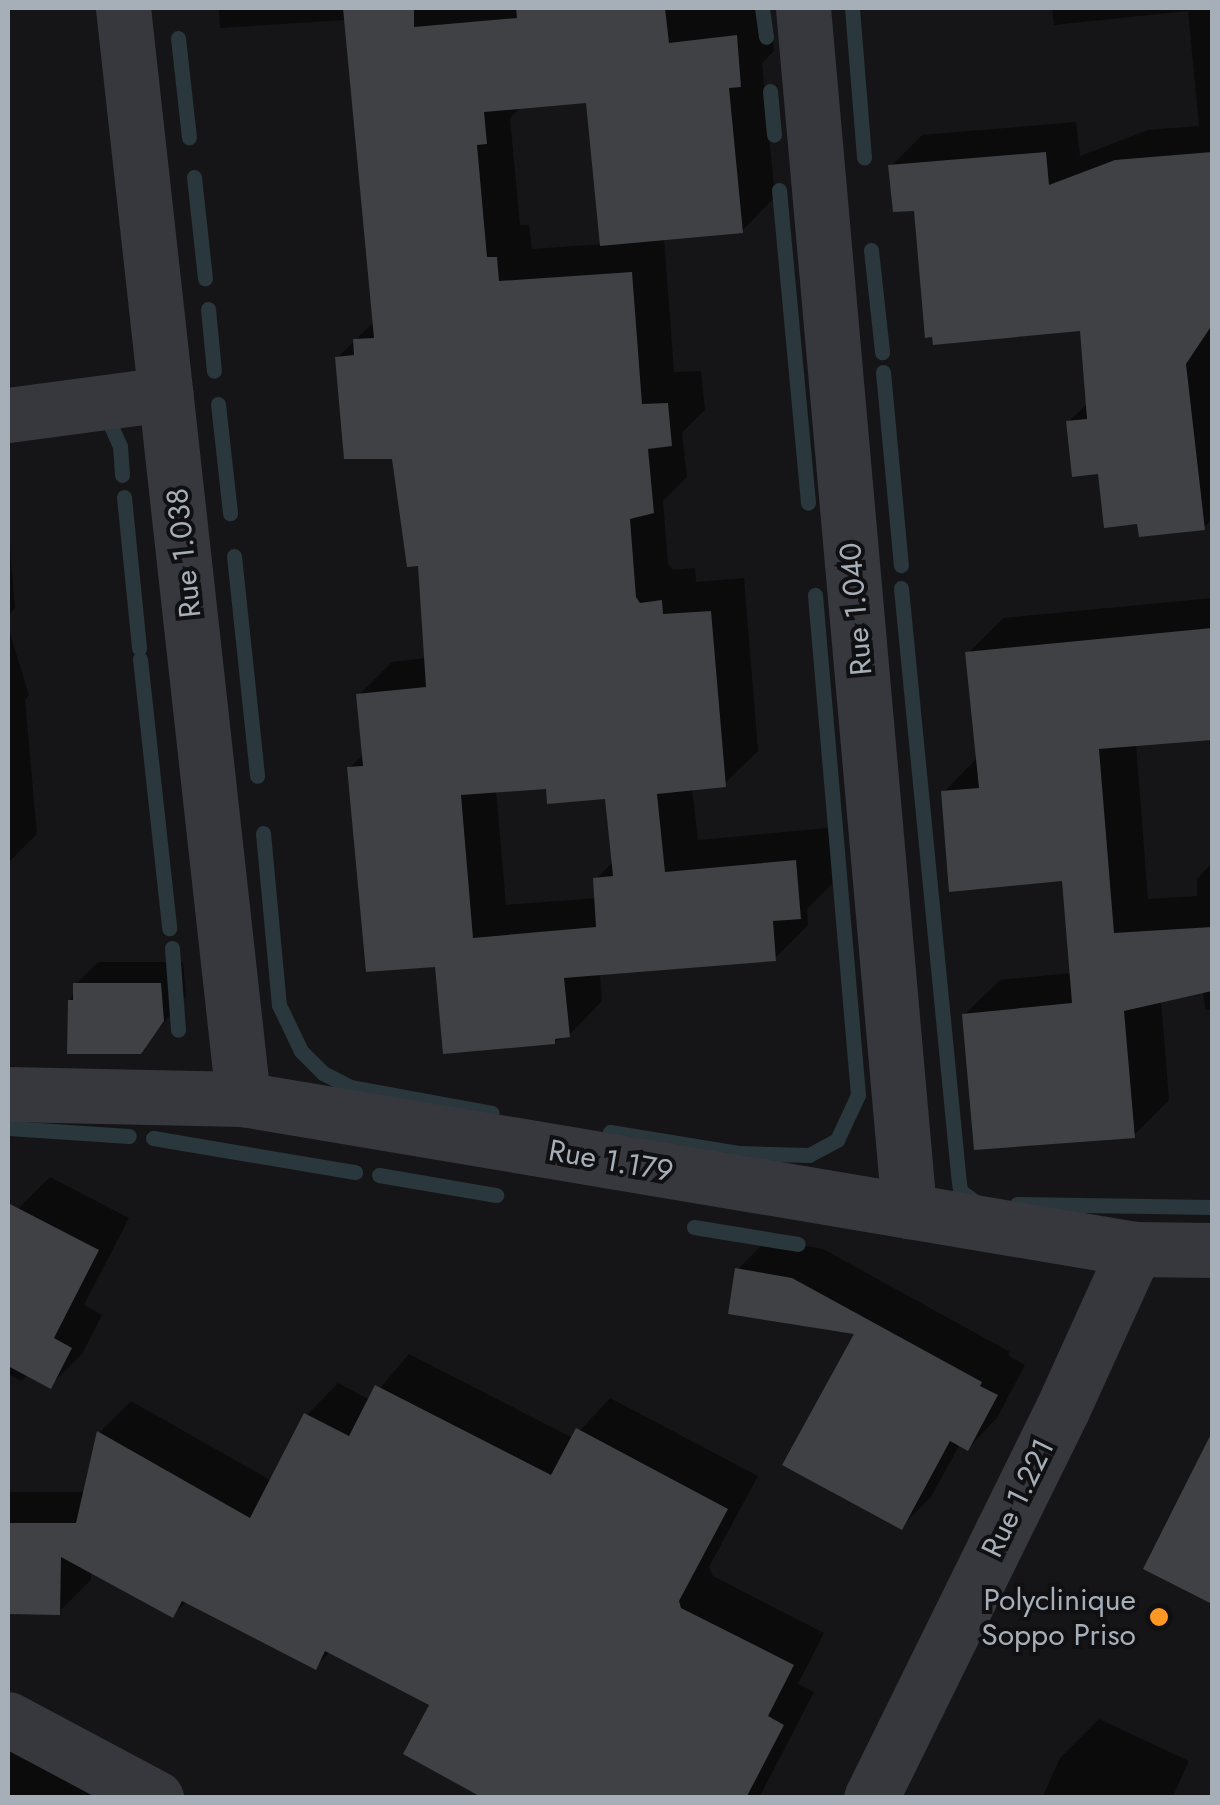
<!DOCTYPE html>
<html>
<head>
<meta charset="utf-8">
<style>
	body { margin:0 }
	#map { position:relative; width:1220px; height:1805px; overflow:hidden; background:#151517; font-family:Jost,sans-serif }
	div>[style] { position:absolute }
	[style*='--x'] { left:calc(var(--x)*1px); top:calc(var(--y)*1px); width:calc(var(--w)*1px); rotate:calc(var(--a)*1deg) }
	.shadow>* { inset:0; background:#0007 }
	.stream>* { height:15px; margin:-7.5px; padding:0 7.5px; transform-origin:7.5px; border-radius:7.5px; background:#2a373c }
	.building>* { inset:0; background:#3f4144 }
	.street>* { height:55px; margin:-27.5px; padding:0 27.5px; transform-origin:27.5px; border-radius:27.5px; background:#36383d }
	.dots>* { width:28px; height:28px; translate:-50% -50%; box-sizing:border-box; border:5px solid #101012; border-radius:50% }
	span { translate:-50% -50%; white-space:nowrap; text-align:center; line-height:1.15; -webkit-text-stroke:8px #101012; paint-order:stroke }
	.street-label { font-size:30px; color:#a6aeb8 }
	.poi-label { font-size:30px; color:#a6aeb8 }
	.right { translate:-100% -50%; text-align:right }
	.frame { position:absolute; inset:0; border:10px solid #a6aeb8; pointer-events:none }
</style>
</head>
<body>
<div id="map">
	<div class="shadow">
		<i style="clip-path:polygon(evenodd,219px 8px,770px 8px,774px 51px,762px 63px,775px 197px,742px 231px,664px 238px,674px 372px,701px 371px,705px 410px,682px 433px,687px 477px,663px 501px,668px 563px,673px 570px,695px 568px,696px 582px,744px 578px,758px 751px,724px 784px,692px 788px,698px 840px,828px 828px,833px 883px,807px 909px,808px 925px,775px 958px,600px 973px,602px 1001px,569px 1035px,554px 1042px,438px 964px,349px 768px,364px 753px,359px 695px,392px 662px,426px 658px,420px 563px,394px 457px,337px 358px,375px 321px,346px 20px,220px 28px,219px 8px,589px 100px,603px 244px,532px 249px,529px 225px,520px 225px,510px 118px,520px 108px,589px 100px,219px 8px,548px 786px,607px 796px,614px 861px,596px 879px,597px 898px,506px 905px,496px 790px,548px 786px)"></i>
		<i style="clip-path:polygon(1052px 8px,1212px 8px,1212px 519px,1203px 528px,1140px 521px,1068px 422px,1089px 402px,1082px 329px,916px 208px,891px 166px,922px 135px,1076px 122px,1080px 156px,1148px 130px,1199px 126px,1188px 11px,1054px 25px)"></i>
		<i style="clip-path:polygon(8px 526px,15px 608px,8px 616px)"></i>
		<i style="clip-path:polygon(1212px 598px,1212px 737px,1136px 744px,1148px 899px,1197px 896px,1197px 879px,1212px 863px,1212px 1009px,1205px 1010px,1203px 990px,1161px 1000px,1169px 1100px,1134px 1135px,964px 1015px,1000px 980px,1072px 973px,1064px 878px,944px 792px,978px 757px,968px 653px,1003px 618px)"></i>
		<i style="clip-path:polygon(8px 627px,29px 695px,25px 700px,37px 834px,8px 863px)"></i>
		<i style="clip-path:polygon(98px 962px,183px 962px,186px 996px,140px 1052px,70px 1001px,76px 984px)"></i>
		<i style="clip-path:polygon(50px 1177px,129px 1218px,84px 1305px,102px 1315px,82px 1354px,50px 1386px,28px 1374px,21px 1381px,8px 1374px,8px 1229px,18px 1209px)"></i>
		<i style="clip-path:polygon(768px 1239px,823px 1249px,1010px 1352px,1008px 1355px,1025px 1365px,997px 1418px,968px 1448px,960px 1444px,931px 1497px,901px 1527px,858px 1332px,738px 1269px)"></i>
		<i style="clip-path:polygon(409px 1354px,573px 1438px,610px 1398px,758px 1476px,709px 1567px,713px 1576px,824px 1633px,798px 1684px,814px 1692px,759px 1798px,489px 1798px,433px 1704px,331px 1651px,315px 1667px,187px 1601px,172px 1615px,91px 1571px,91px 1580px,59px 1612px,8px 1612px,8px 1492px,86px 1492px,99px 1433px,131px 1401px,272px 1481px,307px 1415px,338px 1383px,370px 1400px)"></i>
		<i style="clip-path:polygon(1212px 1437px,1212px 1601px,1147px 1568px)"></i>
		<i style="clip-path:polygon(1099px 1719px,1189px 1761px,1172px 1798px,1042px 1798px,1060px 1758px)"></i>
		<i style="clip-path:polygon(8px 1743px,108px 1798px,8px 1798px)"></i>
	</div>
	<div class="stream">
		<i style="--x:762;--y:8;--w:29;--a:82"></i>
		<i style="--x:852;--y:8;--w:150;--a:85.4"></i>
		<i style="--x:178;--y:38;--w:100;--a:83.7"></i>
		<i style="--x:770;--y:91;--w:44;--a:84.8"></i>
		<i style="--x:194;--y:177;--w:102;--a:83.8"></i>
		<i style="--x:779;--y:190;--w:314;--a:84.7"></i>
		<i style="--x:871;--y:250;--w:103;--a:83.8"></i>
		<i style="--x:208;--y:309;--w:62;--a:84.5"></i>
		<i style="--x:883;--y:372;--w:194;--a:84.7"></i>
		<i style="--x:218;--y:404;--w:110;--a:83.7"></i>
		<i style="--x:111;--y:426;--w:22;--a:66"></i>
		<i style="--x:120;--y:446;--w:29;--a:86"></i>
		<i style="--x:124;--y:497;--w:152;--a:84.3"></i>
		<i style="--x:234;--y:556;--w:221;--a:84"></i>
		<i style="--x:901;--y:588;--w:589;--a:84.44"></i>
		<i style="--x:958;--y:1174;--w:17;--a:83"></i>
		<i style="--x:960;--y:1191;--w:19;--a:35"></i>
		<i style="--x:140;--y:659;--w:271;--a:83.8"></i>
		<i style="--x:263;--y:833;--w:173;--a:84.7"></i>
		<i style="--x:279;--y:1005;--w:51;--a:64.4"></i>
		<i style="--x:301;--y:1051;--w:31;--a:45"></i>
		<i style="--x:323;--y:1073;--w:30;--a:27"></i>
		<i style="--x:350;--y:1087;--w:144;--a:10.4"></i>
		<i style="--x:172;--y:948;--w:82;--a:85.8"></i>
		<i style="--x:8;--y:1128;--w:121;--a:3.8"></i>
		<i style="--x:610;--y:1132;--w:130;--a:9.3"></i>
		<i style="--x:738;--y:1153;--w:71;--a:1.6"></i>
		<i style="--x:809;--y:1155;--w:32;--a:-28"></i>
		<i style="--x:837;--y:1140;--w:50;--a:-65"></i>
		<i style="--x:858;--y:1095;--w:502;--a:-94.92"></i>
		<i style="--x:153;--y:1138;--w:205;--a:9.6"></i>
		<i style="--x:379;--y:1175;--w:119;--a:9.7"></i>
		<i style="--x:1017;--y:1204;--w:195;--a:0.9"></i>
		<i style="--x:694;--y:1227;--w:105;--a:9.3"></i>
	</div>
	<div class="building">
		<i style="clip-path:polygon(evenodd,343px 8px,414px 8px,414px 27px,517px 18px,516px 8px,665px 8px,669px 43px,737px 35px,741px 87px,729px 88px,743px 233px,600px 246px,586px 103px,484px 112px,487px 144px,477px 145px,487px 257px,497px 257px,499px 281px,632px 272px,642px 404px,668px 403px,672px 446px,648px 449px,654px 513px,630px 519px,636px 597px,640px 603px,662px 600px,663px 614px,711px 611px,726px 787px,657px 794px,665px 872px,796px 860px,801px 919px,773px 921px,776px 961px,564px 978px,570px 1037px,555px 1039px,555px 1044px,443px 1054px,435px 967px,366px 972px,347px 767px,363px 766px,356px 694px,426px 687px,418px 566px,407px 567px,392px 459px,344px 459px,335px 357px,354px 355px,353px 339px,374px 338px,343px 8px,546px 789px,547px 804px,605px 799px,613px 876px,593px 878px,596px 927px,473px 938px,461px 795px,546px 789px)"></i>
		<i style="clip-path:polygon(1046px 152px,1049px 185px,1115px 160px,1212px 152px,1212px 325px,1186px 364px,1205px 530px,1139px 537px,1137px 524px,1104px 528px,1098px 474px,1072px 477px,1066px 421px,1087px 419px,1080px 331px,933px 345px,932px 337px,925px 338px,914px 211px,893px 212px,888px 165px)"></i>
		<i style="clip-path:polygon(1212px 628px,1212px 740px,1099px 749px,1114px 933px,1212px 927px,1212px 991px,1124px 1011px,1135px 1138px,974px 1150px,962px 1014px,1072px 1003px,1062px 881px,949px 892px,941px 791px,979px 788px,965px 652px)"></i>
		<i style="clip-path:polygon(73px 983px,161px 983px,164px 1021px,141px 1054px,67px 1054px,68px 1000px,73px 1000px)"></i>
		<i style="clip-path:polygon(8px 1203px,99px 1250px,54px 1338px,72px 1348px,51px 1389px,8px 1366px)"></i>
		<i style="clip-path:polygon(735px 1268px,792px 1278px,982px 1382px,980px 1386px,998px 1395px,968px 1451px,950px 1441px,902px 1530px,782px 1465px,854px 1334px,728px 1314px)"></i>
		<i style="clip-path:polygon(375px 1385px,551px 1475px,576px 1428px,728px 1509px,679px 1601px,681px 1608px,794px 1665px,768px 1716px,784px 1725px,746px 1798px,483px 1798px,403px 1754px,429px 1705px,325px 1651px,316px 1670px,182px 1601px,173px 1618px,61px 1557px,60px 1615px,8px 1614px,8px 1523px,76px 1523px,97px 1431px,250px 1518px,304px 1413px,349px 1436px)"></i>
		<i style="clip-path:polygon(1212px 1432px,1212px 1604px,1143px 1569px)"></i>
	</div>
	<div class="street">
		<i style="--x:123;--y:8;--w:1098;--a:83.72"></i>
		<i style="--x:803;--y:8;--w:1208;--a:84.96"></i>
		<i style="--x:8;--y:415;--w:159;--a:-7.6"></i>
		<i style="--x:8;--y:1094;--w:235;--a:1.2"></i>
		<i style="--x:243;--y:1099;--w:905;--a:9.55"></i>
		<i style="--x:1135;--y:1249;--w:77;--a:0.7"></i>
		<i style="--x:8;--y:1719;--w:168;--a:28.1"></i>
		<i style="--x:871;--y:1798;--w:432;--a:-63.8"></i>
		<i style="--x:1062;--y:1410;--w:177;--a:-65.6"></i>
	</div>
	<div class="dots">
		<i style="left:1159px;top:1617px;background:#ff9725"></i>
	</div>
	<div class="street-label">
		<span style="left:184px;top:553px;rotate:-96deg">Rue 1.038</span>
		<span style="left:856px;top:609px;rotate:-95deg">Rue 1.040</span>
		<span style="left:611px;top:1161px;rotate:10deg">Rue 1.179</span>
		<span style="left:1018px;top:1498px;rotate:-64deg">Rue 1.221</span>
	</div>
	<div class="poi-label">
		<span class="right" style="left:1136px;top:1617px">Polyclinique<br>Soppo Priso</span>
	</div>
	<div class="frame"></div>
</div>
</body>
</html>
